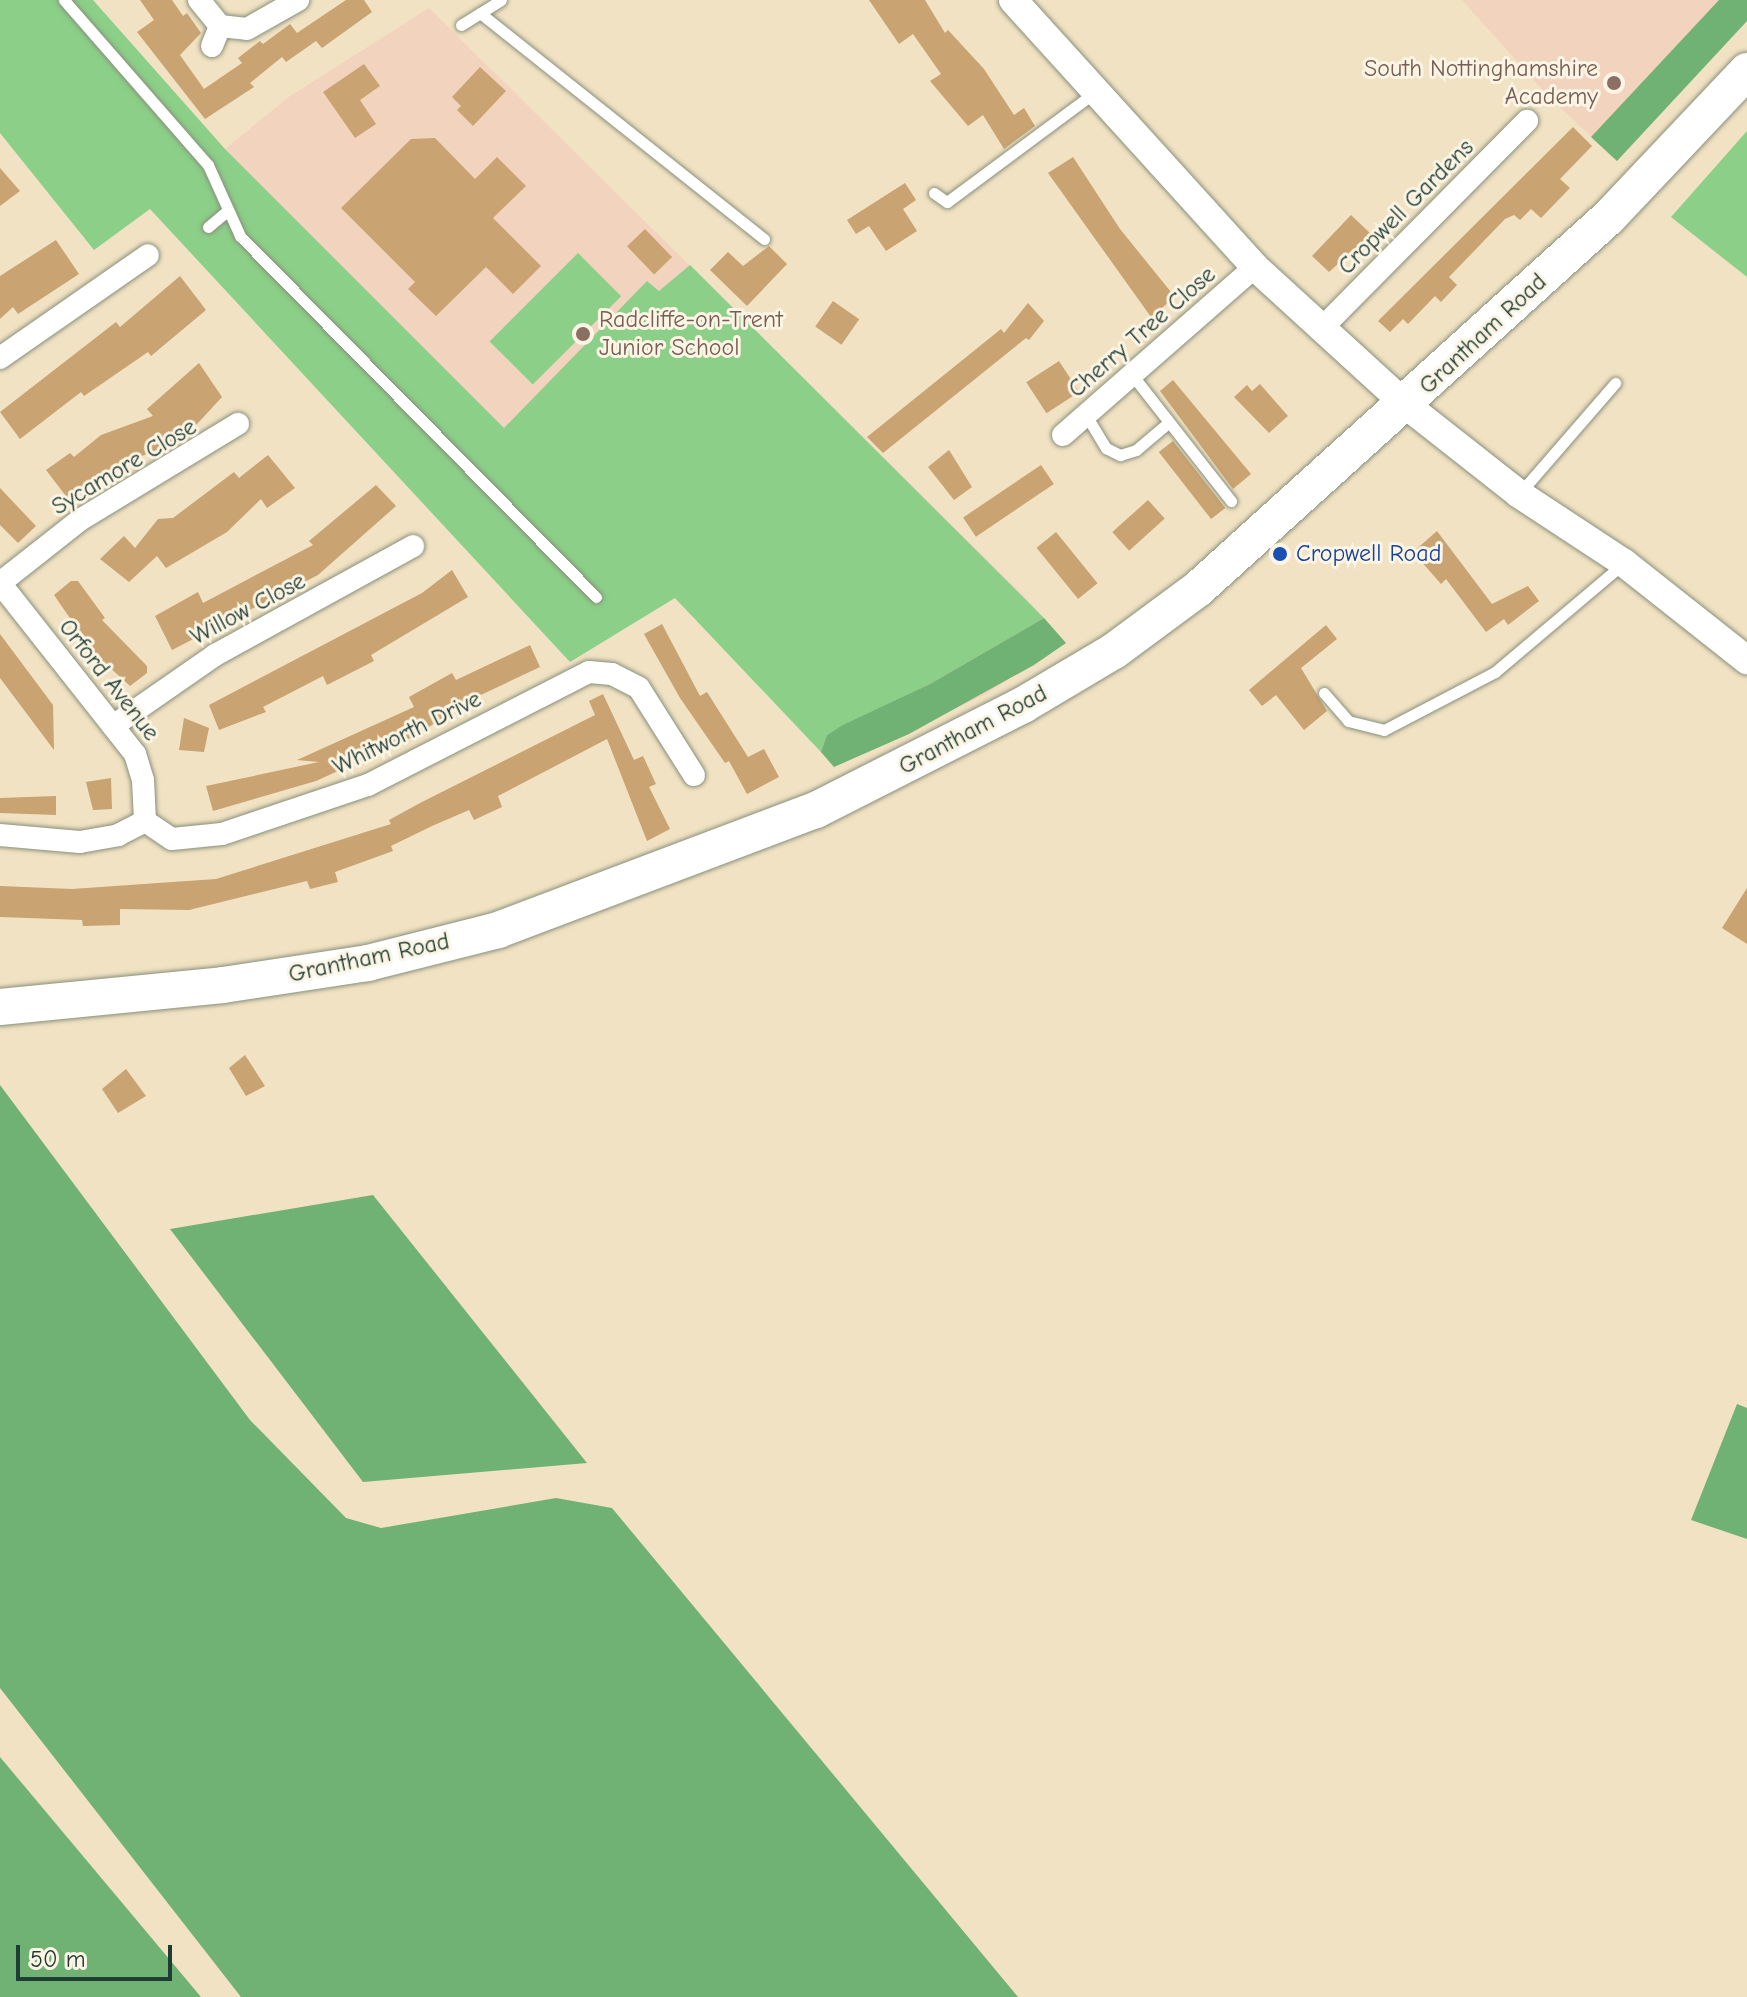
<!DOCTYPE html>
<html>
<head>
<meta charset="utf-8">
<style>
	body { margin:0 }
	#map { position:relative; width:1747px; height:1997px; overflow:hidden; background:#f1e2c3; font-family:"Comic Neue",sans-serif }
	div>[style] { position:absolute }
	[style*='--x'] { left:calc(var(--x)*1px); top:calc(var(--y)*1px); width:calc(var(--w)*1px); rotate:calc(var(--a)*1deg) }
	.built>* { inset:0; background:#f2d4be }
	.green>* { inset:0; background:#8bcf88; transform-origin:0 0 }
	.forest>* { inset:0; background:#70b274 }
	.building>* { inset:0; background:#c9a371; transform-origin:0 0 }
	.roads { filter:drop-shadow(0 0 2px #88907c) drop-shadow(0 0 2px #88907c) }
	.service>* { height:11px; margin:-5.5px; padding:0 5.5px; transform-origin:5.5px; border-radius:5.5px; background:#fff }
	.minor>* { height:22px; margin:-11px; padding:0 11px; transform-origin:11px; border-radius:11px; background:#fff }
	.tertiary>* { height:28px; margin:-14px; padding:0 14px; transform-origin:14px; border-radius:14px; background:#fff }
	.trunk>* { height:36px; margin:-18px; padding:0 18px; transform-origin:18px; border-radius:18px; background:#fff }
	.dots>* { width:22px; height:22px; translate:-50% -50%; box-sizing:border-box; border:4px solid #fcf5e5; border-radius:50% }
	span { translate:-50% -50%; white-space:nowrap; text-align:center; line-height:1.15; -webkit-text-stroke:6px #fcf5e5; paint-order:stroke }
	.education-label { font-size:24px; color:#785e54 }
	.right { translate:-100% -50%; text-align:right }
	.left { translate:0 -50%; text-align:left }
	.street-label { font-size:24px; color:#1f3d34 }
	.transit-label { font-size:24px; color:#164399 }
	.scale { position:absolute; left:16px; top:1945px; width:156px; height:36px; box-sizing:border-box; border:4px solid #1f3d34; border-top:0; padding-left:10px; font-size:24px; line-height:28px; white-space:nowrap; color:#1f3d34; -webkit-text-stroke:6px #fcf5e5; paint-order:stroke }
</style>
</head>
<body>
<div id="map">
	<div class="built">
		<i style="clip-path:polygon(1462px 0,1747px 0,1747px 21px,1617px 161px,1547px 95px)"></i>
		<i style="clip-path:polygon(429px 8px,1023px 595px,1066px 643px,982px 696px,834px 767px,775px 699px,225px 149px,290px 96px)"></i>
	</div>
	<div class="green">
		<i style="clip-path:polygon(0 0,93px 0,225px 149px,504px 428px,647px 281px,659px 291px,690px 265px,1044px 618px,930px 684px,843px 726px,827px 735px,821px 752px,675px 598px,570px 662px,150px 209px,94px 250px,0 133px)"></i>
		<i style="clip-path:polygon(1747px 131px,1747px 277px,1671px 217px)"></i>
		<i style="left:578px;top:253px;width:61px;height:125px;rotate:45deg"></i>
	</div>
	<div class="forest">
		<i style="clip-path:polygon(1719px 0,1747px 0,1747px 21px,1617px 161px,1591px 137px)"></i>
		<i style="clip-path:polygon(1044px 618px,1066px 643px,1034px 665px,909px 734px,834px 767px,821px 752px,827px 735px,843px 725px,930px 684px)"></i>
		<i style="clip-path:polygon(0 1085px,250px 1420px,346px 1518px,381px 1528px,556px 1498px,612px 1508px,1018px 1997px,241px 1997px,0 1688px)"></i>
		<i style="clip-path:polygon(373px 1195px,587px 1463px,363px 1482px,170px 1229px)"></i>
		<i style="clip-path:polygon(1737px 1404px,1747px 1408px,1747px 1539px,1691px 1520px)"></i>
		<i style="clip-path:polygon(0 1757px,201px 1997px,0 1997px)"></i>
	</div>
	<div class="building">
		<i style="clip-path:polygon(140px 0,172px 0,183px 16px,187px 13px,201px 33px,180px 55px,204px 89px,242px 63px,238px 58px,260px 41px,263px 44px,290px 24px,297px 33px,346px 0,364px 0,372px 12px,322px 48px,316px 41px,286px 62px,282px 57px,250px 83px,254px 87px,205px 119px,137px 32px,154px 20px)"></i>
		<i style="clip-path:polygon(869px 0,925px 0,945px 33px,948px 30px,984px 69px,1014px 115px,1024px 108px,1035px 126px,1004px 149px,983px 115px,968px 126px,930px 81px,941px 74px,913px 34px,899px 44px)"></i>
		<i style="clip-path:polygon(364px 64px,380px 86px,360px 100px,376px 124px,355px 138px,323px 92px)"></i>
		<i style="clip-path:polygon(480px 67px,506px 91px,473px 126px,457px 110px,461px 106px,452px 97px)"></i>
		<i style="clip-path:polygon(1573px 127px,1592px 146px,1560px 179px,1570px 188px,1541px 218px,1531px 209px,1520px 220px,1514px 215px,1505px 219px,1449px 277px,1457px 285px,1441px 302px,1435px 296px,1408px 324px,1403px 319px,1390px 332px,1378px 321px)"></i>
		<i style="clip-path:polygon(435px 138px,475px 179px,497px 157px,526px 186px,493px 218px,541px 266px,513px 294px,486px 267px,436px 316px,408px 289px,415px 282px,341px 208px,411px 139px)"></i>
		<i style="clip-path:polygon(1073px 157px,1120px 229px,1175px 297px,1151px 317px,1048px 173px)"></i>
		<i style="clip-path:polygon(0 168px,20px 191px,0 206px)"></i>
		<i style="clip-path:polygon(905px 183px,916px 200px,903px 209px,917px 231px,886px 251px,869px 226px,856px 234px,847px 220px)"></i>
		<i style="clip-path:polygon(1351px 215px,1371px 234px,1329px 272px,1312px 256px)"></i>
		<i style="left:645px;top:229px;width:39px;height:25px;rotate:46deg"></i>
		<i style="clip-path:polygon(56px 240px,79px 274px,18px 314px,13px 307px,0 319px,0 276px)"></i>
		<i style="clip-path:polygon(769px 246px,787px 264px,747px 306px,710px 270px,728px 252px,743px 266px)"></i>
		<i style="clip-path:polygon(180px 276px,206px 310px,151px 356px,148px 352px,84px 396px,81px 392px,20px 439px,0 412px,116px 322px,120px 327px)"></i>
		<i style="left:833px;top:301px;width:32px;height:31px;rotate:35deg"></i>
		<i style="clip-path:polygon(1028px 303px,1044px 321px,1029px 340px,1026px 338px,883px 453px,867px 437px,1001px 329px,1004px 333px)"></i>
		<i style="left:1059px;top:361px;width:37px;height:39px;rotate:57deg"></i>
		<i style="clip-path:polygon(199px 363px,222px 397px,198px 423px,174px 443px,132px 460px,103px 480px,99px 476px,69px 500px,46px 470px,70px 453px,74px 457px,101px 435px,153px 416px,147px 409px)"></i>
		<i style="clip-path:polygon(1173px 380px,1251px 474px,1233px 489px,1160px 391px)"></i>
		<i style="clip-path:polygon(1260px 384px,1288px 416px,1269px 433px,1234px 397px,1247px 385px,1252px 391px)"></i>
		<i style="left:1173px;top:441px;width:85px;height:18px;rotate:52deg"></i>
		<i style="clip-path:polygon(949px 450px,972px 487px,954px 500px,928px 467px)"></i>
		<i style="clip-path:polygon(268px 455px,295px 488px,267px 508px,261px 499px,227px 532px,166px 568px,157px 556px,129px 582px,100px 559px,124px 536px,135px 548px,158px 519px,173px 518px,234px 472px,239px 478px)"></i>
		<i style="left:1041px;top:465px;width:23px;height:94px;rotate:56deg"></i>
		<i style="clip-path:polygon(376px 485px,396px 506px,318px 575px,172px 650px,155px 616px,198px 592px,203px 603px,313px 545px,309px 541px)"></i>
		<i style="clip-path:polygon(0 488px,36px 526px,18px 543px,0 525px)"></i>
		<i style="left:1148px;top:500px;width:25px;height:48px;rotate:48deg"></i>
		<i style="clip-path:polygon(1437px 531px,1492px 604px,1528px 586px,1539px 601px,1508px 625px,1504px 619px,1486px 632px,1446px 579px,1441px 584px,1413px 552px)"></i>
		<i style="left:1056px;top:532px;width:66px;height:25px;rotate:51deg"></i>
		<i style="clip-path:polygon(452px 570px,468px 597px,371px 655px,374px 661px,327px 685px,323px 676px,263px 707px,266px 712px,219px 730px,209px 705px,422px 593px)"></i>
		<i style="clip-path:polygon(71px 581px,78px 581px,105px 618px,102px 620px,147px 666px,147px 673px,130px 686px,94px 653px,54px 595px)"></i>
		<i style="clip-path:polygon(662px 624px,700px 696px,707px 692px,748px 757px,764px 749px,779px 777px,747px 794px,729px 761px,725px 763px,680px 698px,644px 634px)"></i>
		<i style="clip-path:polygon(1326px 625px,1337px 639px,1301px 668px,1327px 711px,1304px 730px,1276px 695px,1262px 706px,1249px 690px)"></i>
		<i style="clip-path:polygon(0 634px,53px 705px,54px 750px,0 678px)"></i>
		<i style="clip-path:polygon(530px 645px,540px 667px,468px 701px,417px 735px,316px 781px,213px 811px,206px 786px,319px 762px,297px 760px,414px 707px,409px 697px,452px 673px,456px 680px)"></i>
		<i style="clip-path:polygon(603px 694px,634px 760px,643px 756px,656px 784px,649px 787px,670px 829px,647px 841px,607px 739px,498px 796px,502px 807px,474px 820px,469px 810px,432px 826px,391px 846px,393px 851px,335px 872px,338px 882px,310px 889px,307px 881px,189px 910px,120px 909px,120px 925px,83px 926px,82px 920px,0 917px,0 886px,72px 889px,216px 879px,391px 824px,389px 820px,420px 803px,595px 715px,589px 701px)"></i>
		<i style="clip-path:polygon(184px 718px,209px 728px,204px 752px,179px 750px)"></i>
		<i style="clip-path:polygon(111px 778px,112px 809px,93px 810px,86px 782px)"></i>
		<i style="clip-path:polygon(56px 796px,56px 815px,0 813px,0 798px)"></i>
		<i style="clip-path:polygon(1747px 888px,1747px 944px,1722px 928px)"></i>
		<i style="clip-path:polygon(245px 1055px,265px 1086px,246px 1096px,229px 1068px)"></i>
		<i style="clip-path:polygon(126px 1069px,146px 1096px,118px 1113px,102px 1089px)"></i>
	</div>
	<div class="roads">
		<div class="service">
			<i style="--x:64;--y:0;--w:219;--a:48.9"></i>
			<i style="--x:208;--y:165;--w:78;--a:65.7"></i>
			<i style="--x:240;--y:236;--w:507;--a:45.4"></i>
			<i style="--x:480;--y:13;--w:363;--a:38.5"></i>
			<i style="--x:461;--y:25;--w:47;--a:-32"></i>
			<i style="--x:934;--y:193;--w:16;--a:35"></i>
			<i style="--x:947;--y:202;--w:184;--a:-36.6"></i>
			<i style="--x:208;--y:227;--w:26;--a:-40"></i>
			<i style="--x:1133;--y:376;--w:159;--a:51.9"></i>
			<i style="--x:1086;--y:415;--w:39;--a:59"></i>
			<i style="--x:1106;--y:448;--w:16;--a:27"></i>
			<i style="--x:1120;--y:455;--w:17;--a:-17"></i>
			<i style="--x:1136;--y:450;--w:43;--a:-40.3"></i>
			<i style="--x:1519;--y:494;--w:147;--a:-49.1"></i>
			<i style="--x:1324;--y:693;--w:37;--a:49"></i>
			<i style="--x:1348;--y:721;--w:37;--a:14"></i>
			<i style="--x:1384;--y:730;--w:125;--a:-27.6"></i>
			<i style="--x:1495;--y:672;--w:167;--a:-40.2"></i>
		</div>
		<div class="minor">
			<i style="--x:199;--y:0;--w:33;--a:51"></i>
			<i style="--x:220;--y:26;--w:27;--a:6"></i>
			<i style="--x:247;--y:29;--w:59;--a:-29.6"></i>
			<i style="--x:212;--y:46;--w:22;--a:-68"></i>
			<i style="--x:1321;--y:329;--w:293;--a:-45.3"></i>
			<i style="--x:0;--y:358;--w:180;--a:-34.8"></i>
			<i style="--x:1063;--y:435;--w:255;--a:-41.2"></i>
			<i style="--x:113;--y:726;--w:124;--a:-34.8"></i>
			<i style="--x:215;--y:655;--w:226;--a:-28.8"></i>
			<i style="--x:145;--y:821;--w:41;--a:-92.8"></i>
			<i style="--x:143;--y:780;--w:27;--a:-107"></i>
			<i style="--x:135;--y:754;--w:218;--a:-128.3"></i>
			<i style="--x:0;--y:583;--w:102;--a:-38.2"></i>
			<i style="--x:80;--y:520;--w:185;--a:-31.3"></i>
			<i style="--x:0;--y:835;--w:80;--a:5"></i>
			<i style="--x:80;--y:842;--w:39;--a:-10"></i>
			<i style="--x:118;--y:835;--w:30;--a:-27"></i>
			<i style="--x:145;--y:821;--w:32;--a:34"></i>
			<i style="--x:172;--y:839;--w:50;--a:-5.7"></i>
			<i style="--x:222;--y:834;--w:154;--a:-18.6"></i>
			<i style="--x:368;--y:785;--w:248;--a:-27.1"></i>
			<i style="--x:589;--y:672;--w:23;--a:5"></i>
			<i style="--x:612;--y:674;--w:30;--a:27"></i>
			<i style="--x:639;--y:688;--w:103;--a:57.7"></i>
		</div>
		<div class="tertiary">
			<i style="--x:1013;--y:0;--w:360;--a:47.8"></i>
			<i style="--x:1255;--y:267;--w:205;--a:42.4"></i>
			<i style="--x:1406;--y:405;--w:144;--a:38.2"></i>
			<i style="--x:1519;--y:494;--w:126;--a:33.3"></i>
			<i style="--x:1624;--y:563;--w:157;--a:38.3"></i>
		</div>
		<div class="trunk">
			<i style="--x:0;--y:1007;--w:224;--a:-5.6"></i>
			<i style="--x:223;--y:985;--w:147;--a:-8.6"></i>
			<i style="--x:368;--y:963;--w:134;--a:-14.2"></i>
			<i style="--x:498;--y:930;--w:340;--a:-20.7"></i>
			<i style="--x:816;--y:810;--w:232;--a:-26.9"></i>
			<i style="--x:1023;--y:705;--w:106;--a:-30.7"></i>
			<i style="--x:1114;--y:651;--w:106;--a:-36.5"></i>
			<i style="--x:1199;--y:588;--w:553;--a:-42.14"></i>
			<i style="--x:1609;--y:217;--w:201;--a:-46.6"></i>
		</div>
	</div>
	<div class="dots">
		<i style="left:1614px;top:83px;background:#8d6e63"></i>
		<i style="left:583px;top:334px;background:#8d6e63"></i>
		<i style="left:1280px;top:554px;background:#1a4fb4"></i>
	</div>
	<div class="education-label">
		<span class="right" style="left:1598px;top:83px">South Nottinghamshire<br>Academy</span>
		<span class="left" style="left:599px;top:334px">Radcliffe-on-Trent<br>Junior School</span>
	</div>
	<div class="street-label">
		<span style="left:1406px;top:207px;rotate:-45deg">Cropwell Gardens</span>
		<span style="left:1142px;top:332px;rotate:-41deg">Cherry Tree Close</span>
		<span style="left:1483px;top:334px;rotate:-43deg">Grantham Road</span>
		<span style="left:124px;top:467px;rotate:-31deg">Sycamore Close</span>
		<span style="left:248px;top:609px;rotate:-28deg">Willow Close</span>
		<span style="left:109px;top:680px;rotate:52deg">Orford Avenue</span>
		<span style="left:973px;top:730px;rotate:-28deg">Grantham Road</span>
		<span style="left:407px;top:733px;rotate:-26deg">Whitworth Drive</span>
		<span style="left:369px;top:958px;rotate:-12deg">Grantham Road</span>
	</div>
	<div class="transit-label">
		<span class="left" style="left:1296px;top:554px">Cropwell Road</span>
	</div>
	<div class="scale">50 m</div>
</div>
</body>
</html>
